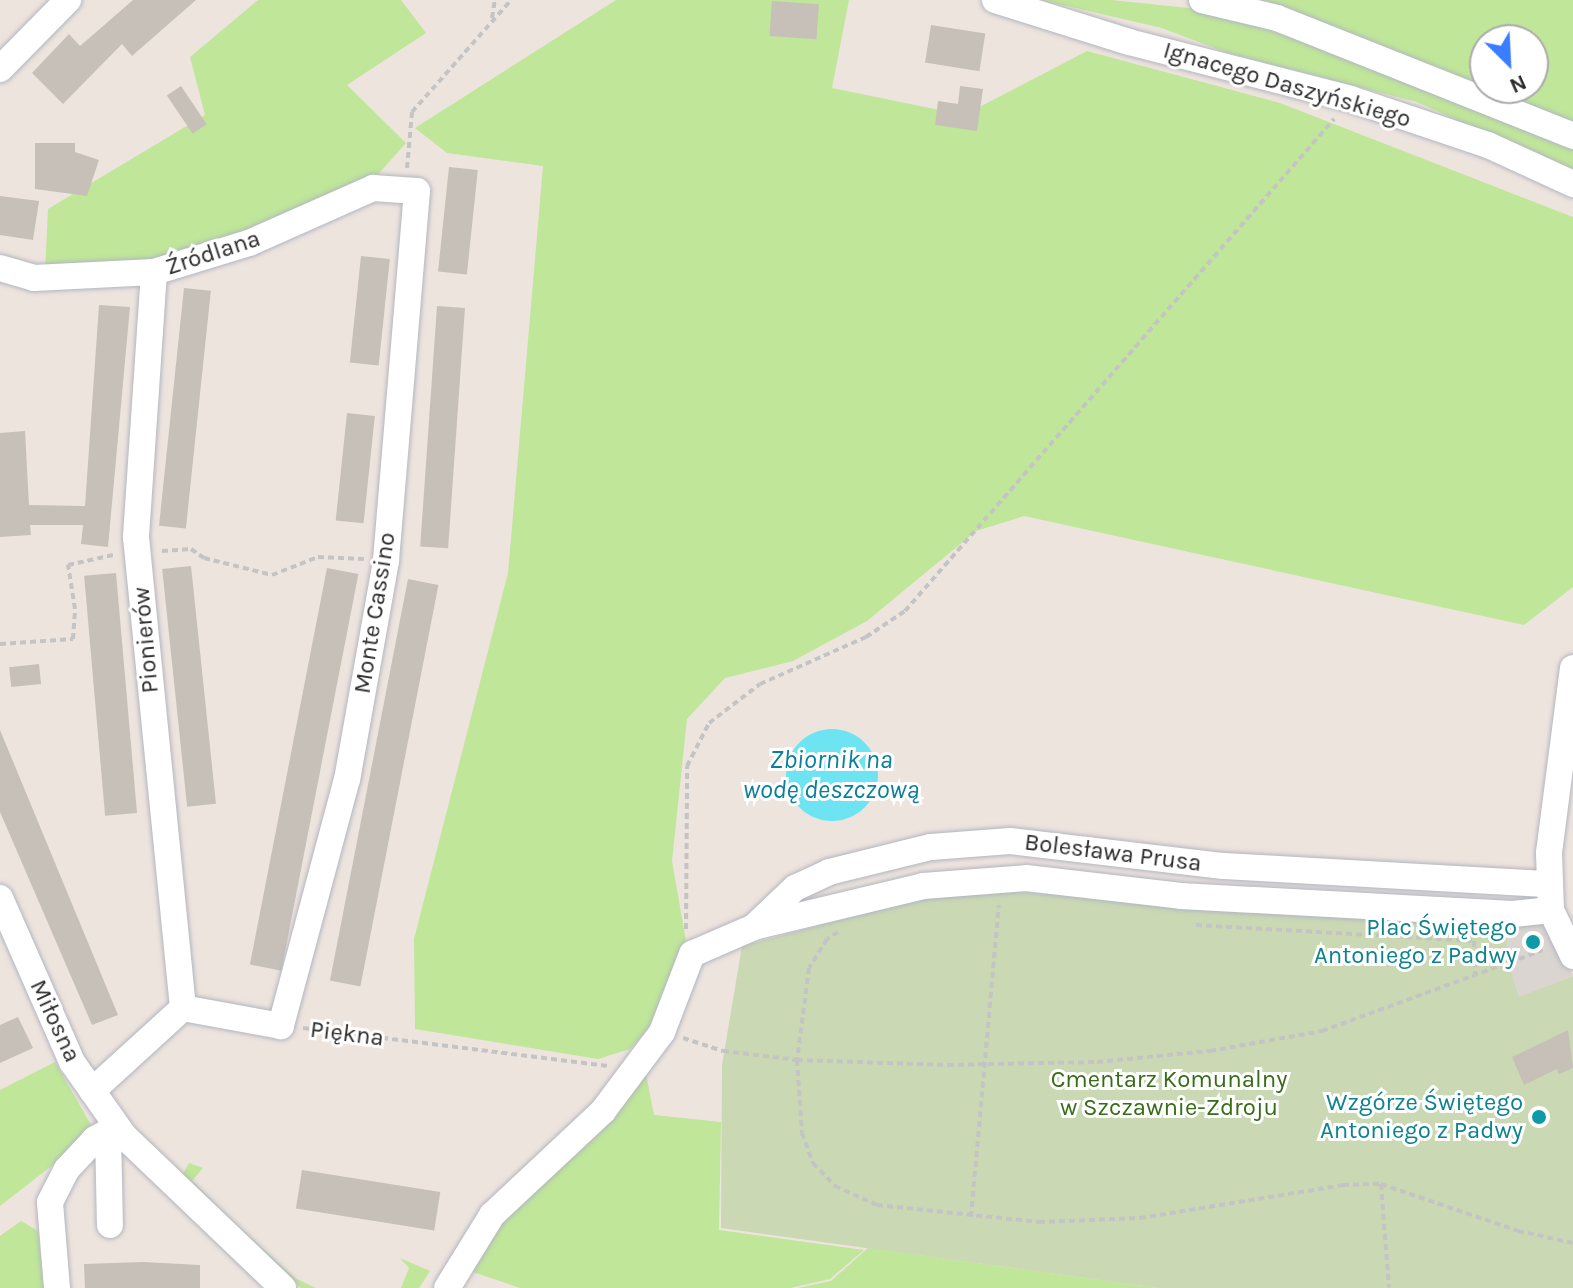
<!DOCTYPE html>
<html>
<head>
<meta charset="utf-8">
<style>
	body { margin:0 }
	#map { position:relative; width:1573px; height:1288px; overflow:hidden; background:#eee4de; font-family:Karla,sans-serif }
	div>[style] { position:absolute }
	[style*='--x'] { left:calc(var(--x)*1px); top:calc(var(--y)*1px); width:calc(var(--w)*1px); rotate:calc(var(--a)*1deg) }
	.green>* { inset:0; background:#bfe699 }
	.cemetery>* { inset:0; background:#cbd8b4 }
	.plaza>* { inset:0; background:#dad5d1 }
	.water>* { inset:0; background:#6ee4f2 }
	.round { border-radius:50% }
	.building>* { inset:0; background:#c6c0b9; transform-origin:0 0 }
	.path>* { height:4px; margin-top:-2px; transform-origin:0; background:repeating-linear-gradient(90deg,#c4c4c4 0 6px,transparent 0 10px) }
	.roads { filter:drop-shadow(0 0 2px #b2b6c0) drop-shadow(0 0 2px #b2b6c0) }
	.minor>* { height:26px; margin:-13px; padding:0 13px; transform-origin:13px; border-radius:13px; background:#fff }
	.dots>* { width:22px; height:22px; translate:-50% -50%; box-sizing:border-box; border:4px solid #fff; border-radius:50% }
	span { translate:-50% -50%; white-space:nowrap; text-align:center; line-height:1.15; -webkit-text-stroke:6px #fff; paint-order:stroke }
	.street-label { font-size:24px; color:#2c2c2c }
	.culture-label { font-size:24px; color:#0d838f }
	.right { translate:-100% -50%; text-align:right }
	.park-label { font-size:24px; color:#376c18 }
	.water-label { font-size:26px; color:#097f9b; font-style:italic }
	.north { position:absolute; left:1469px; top:24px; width:80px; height:80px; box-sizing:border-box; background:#fff; border:2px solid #ababab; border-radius:50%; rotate:156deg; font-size:22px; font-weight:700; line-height:32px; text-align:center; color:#2c2c2c }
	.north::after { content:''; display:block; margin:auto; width:28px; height:36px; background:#3a7dff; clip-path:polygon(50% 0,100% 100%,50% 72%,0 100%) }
</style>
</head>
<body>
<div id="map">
	<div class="green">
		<i style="clip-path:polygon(258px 0,401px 0,426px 33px,347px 85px,406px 143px,372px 181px,179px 264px,45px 272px,48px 209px,205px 115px,190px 57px)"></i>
		<i style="clip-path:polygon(616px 0,849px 0,832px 88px,964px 115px,1087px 51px,1280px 103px,1573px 217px,1573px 587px,1524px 625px,1024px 516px,976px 531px,867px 621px,793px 661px,725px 678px,687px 719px,672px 861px,686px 941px,655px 1022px,630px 1049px,598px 1059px,415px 1029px,414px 939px,508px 573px,543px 166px,447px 153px,415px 128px)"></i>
		<i style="clip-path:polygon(1041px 0,1111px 0,1208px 10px,1421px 81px,1573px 147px,1573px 173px,1417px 102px,1228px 53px,1162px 28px)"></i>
		<i style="clip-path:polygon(evenodd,1241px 0,1573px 0,1573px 128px,1241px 0,1485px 40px,1533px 40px,1533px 88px,1485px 88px,1485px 40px)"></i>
		<i style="clip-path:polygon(55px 1062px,91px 1125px,68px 1153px,0 1206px,0 1090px)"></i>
		<i style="clip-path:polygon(646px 1074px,654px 1115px,721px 1122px,719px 1230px,864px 1250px,830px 1279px,790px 1288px,520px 1288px,470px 1271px,492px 1231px)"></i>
		<i style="clip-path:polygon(189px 1163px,203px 1168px,192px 1181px,238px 1226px,295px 1278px,316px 1288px,301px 1288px,181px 1177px)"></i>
		<i style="clip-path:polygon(21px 1221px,38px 1231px,44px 1288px,0 1288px,0 1236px)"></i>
		<i style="clip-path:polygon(868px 1248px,1158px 1288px,798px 1288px,831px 1281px)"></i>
		<i style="clip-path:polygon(400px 1258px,430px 1271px,419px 1288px,401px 1288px,409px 1268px)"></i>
	</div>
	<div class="cemetery">
		<i style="clip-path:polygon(984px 890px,1507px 923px,1508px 961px,1519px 996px,1573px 976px,1573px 1288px,1158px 1288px,721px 1228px,722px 1065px,742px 946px,930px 896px)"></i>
	</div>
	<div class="plaza">
		<i style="clip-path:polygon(1548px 920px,1573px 976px,1519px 997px,1508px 961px,1507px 923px)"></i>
	</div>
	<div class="water">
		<i class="round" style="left:786px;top:729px;width:92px;height:92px"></i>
	</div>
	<div class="building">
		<i style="clip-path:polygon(133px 0,196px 0,132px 56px,122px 44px,63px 104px,32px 73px,69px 34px,80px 46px)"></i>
		<i style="left:772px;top:1px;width:47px;height:35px;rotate:4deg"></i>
		<i style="left:931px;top:25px;width:55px;height:38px;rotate:9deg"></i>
		<i style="left:181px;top:86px;width:46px;height:17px;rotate:56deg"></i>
		<i style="clip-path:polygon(960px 86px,983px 89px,977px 131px,935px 125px,938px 101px,958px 104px)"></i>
		<i style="clip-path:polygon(35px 143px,75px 143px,75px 152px,99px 160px,87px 196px,35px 189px)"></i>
		<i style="left:449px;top:167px;width:29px;height:105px;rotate:6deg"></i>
		<i style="clip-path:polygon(0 196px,39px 201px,33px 240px,0 235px)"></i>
		<i style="left:361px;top:256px;width:29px;height:107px;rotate:6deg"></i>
		<i style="left:184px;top:288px;width:27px;height:239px;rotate:6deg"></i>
		<i style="clip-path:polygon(99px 305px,130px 307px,108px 547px,81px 544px,83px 525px,30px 525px,31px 535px,0 537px,0 433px,25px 431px,29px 505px,85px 506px)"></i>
		<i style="left:437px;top:306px;width:28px;height:241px;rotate:4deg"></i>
		<i style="left:347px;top:413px;width:28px;height:108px;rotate:6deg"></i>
		<i style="left:191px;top:566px;width:239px;height:29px;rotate:84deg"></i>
		<i style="left:327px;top:568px;width:32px;height:404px;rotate:11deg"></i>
		<i style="left:116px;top:573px;width:241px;height:32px;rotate:85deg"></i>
		<i style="left:408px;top:579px;width:31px;height:409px;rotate:11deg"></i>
		<i style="left:39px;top:664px;width:20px;height:30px;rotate:84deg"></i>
		<i style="clip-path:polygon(0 730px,118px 1015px,92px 1025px,0 812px)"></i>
		<i style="clip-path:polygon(18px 1017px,33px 1048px,0 1063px,0 1025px)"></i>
		<i style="clip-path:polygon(1568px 1030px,1573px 1068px,1559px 1074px,1557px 1069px,1524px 1085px,1512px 1057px)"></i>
		<i style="left:302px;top:1170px;width:140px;height:39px;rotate:9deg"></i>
		<i style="clip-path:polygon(143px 1262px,200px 1265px,200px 1288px,85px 1288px,84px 1264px)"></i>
	</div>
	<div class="path">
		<i style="--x:492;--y:18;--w:18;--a:-81"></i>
		<i style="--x:407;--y:168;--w:56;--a:-84.9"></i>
		<i style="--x:412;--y:112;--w:149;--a:-48.5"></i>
		<i style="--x:162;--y:551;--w:29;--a:-4"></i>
		<i style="--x:191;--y:549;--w:16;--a:35"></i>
		<i style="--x:204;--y:558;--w:70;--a:14"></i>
		<i style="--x:272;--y:575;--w:49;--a:-21.4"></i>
		<i style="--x:318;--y:557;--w:46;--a:2.5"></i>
		<i style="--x:0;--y:644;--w:73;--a:-3.9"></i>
		<i style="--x:73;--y:639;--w:30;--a:-86"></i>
		<i style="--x:75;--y:609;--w:45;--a:-99"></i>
		<i style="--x:68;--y:565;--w:46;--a:-12.5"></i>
		<i style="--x:1196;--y:925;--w:278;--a:3.3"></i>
		<i style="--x:1474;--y:941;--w:33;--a:88"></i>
		<i style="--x:686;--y:929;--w:163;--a:-89.6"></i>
		<i style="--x:687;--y:766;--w:48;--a:-62.9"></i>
		<i style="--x:709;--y:723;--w:64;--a:-37.4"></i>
		<i style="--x:760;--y:684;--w:116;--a:-23.9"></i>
		<i style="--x:866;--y:637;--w:47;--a:-33.7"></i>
		<i style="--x:905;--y:611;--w:653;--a:-48.91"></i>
		<i style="--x:838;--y:932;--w:13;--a:148"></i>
		<i style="--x:827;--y:939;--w:34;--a:122"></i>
		<i style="--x:809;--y:968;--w:93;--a:97.4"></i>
		<i style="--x:797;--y:1060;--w:73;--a:86.1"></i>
		<i style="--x:802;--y:1133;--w:32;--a:70"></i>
		<i style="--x:813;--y:1163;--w:32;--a:46"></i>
		<i style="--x:835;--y:1186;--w:46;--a:24.3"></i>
		<i style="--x:877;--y:1205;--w:163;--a:6"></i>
		<i style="--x:1039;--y:1222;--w:101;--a:-2.3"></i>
		<i style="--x:1140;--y:1218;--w:206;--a:-9.2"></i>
		<i style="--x:1343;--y:1185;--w:38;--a:-2"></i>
		<i style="--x:1381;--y:1184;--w:145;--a:18.9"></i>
		<i style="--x:1518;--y:1231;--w:56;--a:12.3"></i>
		<i style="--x:303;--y:1028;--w:307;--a:7.1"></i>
		<i style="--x:683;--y:1038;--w:42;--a:18"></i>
		<i style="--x:723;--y:1051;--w:75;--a:6.9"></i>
		<i style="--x:797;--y:1060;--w:151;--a:1.9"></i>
		<i style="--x:948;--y:1065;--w:149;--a:-1.2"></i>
		<i style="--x:1097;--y:1062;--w:114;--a:-5.6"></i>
		<i style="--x:1210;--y:1051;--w:114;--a:-10.1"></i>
		<i style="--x:1322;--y:1031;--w:235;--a:-20.1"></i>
		<i style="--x:1381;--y:1184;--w:104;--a:85.6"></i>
		<i style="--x:971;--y:1217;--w:313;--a:-84.9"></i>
	</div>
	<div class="roads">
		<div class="minor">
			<i style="--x:995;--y:0;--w:140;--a:17.4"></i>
			<i style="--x:1129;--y:42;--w:229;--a:14.4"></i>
			<i style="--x:1351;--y:99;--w:145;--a:18.6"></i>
			<i style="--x:1488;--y:145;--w:94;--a:24.6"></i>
			<i style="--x:1202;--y:0;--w:77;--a:13.5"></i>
			<i style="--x:1277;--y:18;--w:319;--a:21.7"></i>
			<i style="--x:0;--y:69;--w:97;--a:-45.4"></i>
			<i style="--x:0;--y:268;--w:35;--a:16"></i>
			<i style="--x:34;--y:278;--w:120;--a:-2.9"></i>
			<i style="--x:154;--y:272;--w:99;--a:-17"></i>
			<i style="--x:249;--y:243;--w:136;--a:-23.9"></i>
			<i style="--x:373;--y:188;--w:44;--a:3.9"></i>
			<i style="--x:417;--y:191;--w:371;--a:94.8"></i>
			<i style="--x:386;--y:561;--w:221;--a:100.1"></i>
			<i style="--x:347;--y:779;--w:256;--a:105"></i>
			<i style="--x:281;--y:1026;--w:100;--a:-169.6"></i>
			<i style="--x:183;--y:1008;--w:123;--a:137.6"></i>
			<i style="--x:154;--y:272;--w:266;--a:93.9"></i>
			<i style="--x:136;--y:537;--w:473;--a:84.3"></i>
			<i style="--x:1573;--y:668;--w:187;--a:97.4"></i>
			<i style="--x:1549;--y:853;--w:57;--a:88"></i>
			<i style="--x:1551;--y:910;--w:51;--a:64.4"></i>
			<i style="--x:0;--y:898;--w:179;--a:66.3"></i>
			<i style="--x:72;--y:1062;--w:90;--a:54.9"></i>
			<i style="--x:124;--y:1136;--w:220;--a:43.7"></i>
			<i style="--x:757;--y:926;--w:171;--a:-13.5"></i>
			<i style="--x:923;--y:886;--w:103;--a:-4.4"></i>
			<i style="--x:1026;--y:878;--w:156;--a:6.6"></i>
			<i style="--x:1181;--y:896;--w:332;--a:3.1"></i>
			<i style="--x:1513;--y:914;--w:38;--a:-6"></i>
			<i style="--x:108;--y:1132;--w:93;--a:88.8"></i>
			<i style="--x:57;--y:1288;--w:86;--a:-94.7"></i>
			<i style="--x:50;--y:1202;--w:37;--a:-63"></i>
			<i style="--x:67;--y:1169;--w:41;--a:-47"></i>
			<i style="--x:95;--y:1139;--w:15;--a:-28"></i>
			<i style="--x:108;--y:1132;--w:16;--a:14"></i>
			<i style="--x:447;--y:1288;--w:86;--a:-58.3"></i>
			<i style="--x:492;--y:1215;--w:152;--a:-43.1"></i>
			<i style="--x:603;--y:1111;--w:99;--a:-53.2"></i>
			<i style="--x:662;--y:1032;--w:84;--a:-69"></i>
			<i style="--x:692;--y:954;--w:68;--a:-23.5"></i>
			<i style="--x:754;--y:927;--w:57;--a:-43.6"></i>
			<i style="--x:795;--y:888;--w:38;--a:-25"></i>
			<i style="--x:829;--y:872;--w:105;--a:-13.8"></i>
			<i style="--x:931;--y:847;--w:79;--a:-4.3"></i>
			<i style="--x:1010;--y:841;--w:215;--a:6.7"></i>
			<i style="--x:1224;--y:866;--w:326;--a:3.2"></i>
		</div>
	</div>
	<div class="dots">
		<i style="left:1533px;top:942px;background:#0f9aa8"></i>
		<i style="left:1539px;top:1117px;background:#0f9aa8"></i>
	</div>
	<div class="street-label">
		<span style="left:1287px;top:85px;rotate:16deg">Ignacego Daszyńskiego</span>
		<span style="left:213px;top:253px;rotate:-18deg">Źródlana</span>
		<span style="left:375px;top:613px;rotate:-81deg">Monte Cassino</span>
		<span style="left:146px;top:640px;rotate:-95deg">Pionierów</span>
		<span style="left:1113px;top:853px;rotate:7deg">Bolesława Prusa</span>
		<span style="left:55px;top:1021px;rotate:65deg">Miłosna</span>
		<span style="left:347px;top:1034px;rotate:7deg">Piękna</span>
	</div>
	<div class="culture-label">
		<span class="right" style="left:1517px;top:942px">Plac Świętego<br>Antoniego z Padwy</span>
		<span class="right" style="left:1523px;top:1117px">Wzgórze Świętego<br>Antoniego z Padwy</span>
	</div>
	<div class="park-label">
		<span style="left:1169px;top:1094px">Cmentarz Komunalny<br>w Szczawnie-Zdroju</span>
	</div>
	<div class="water-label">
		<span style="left:831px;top:775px">Zbiornik na<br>wodę deszczową</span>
	</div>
	<div class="north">N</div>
</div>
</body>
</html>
